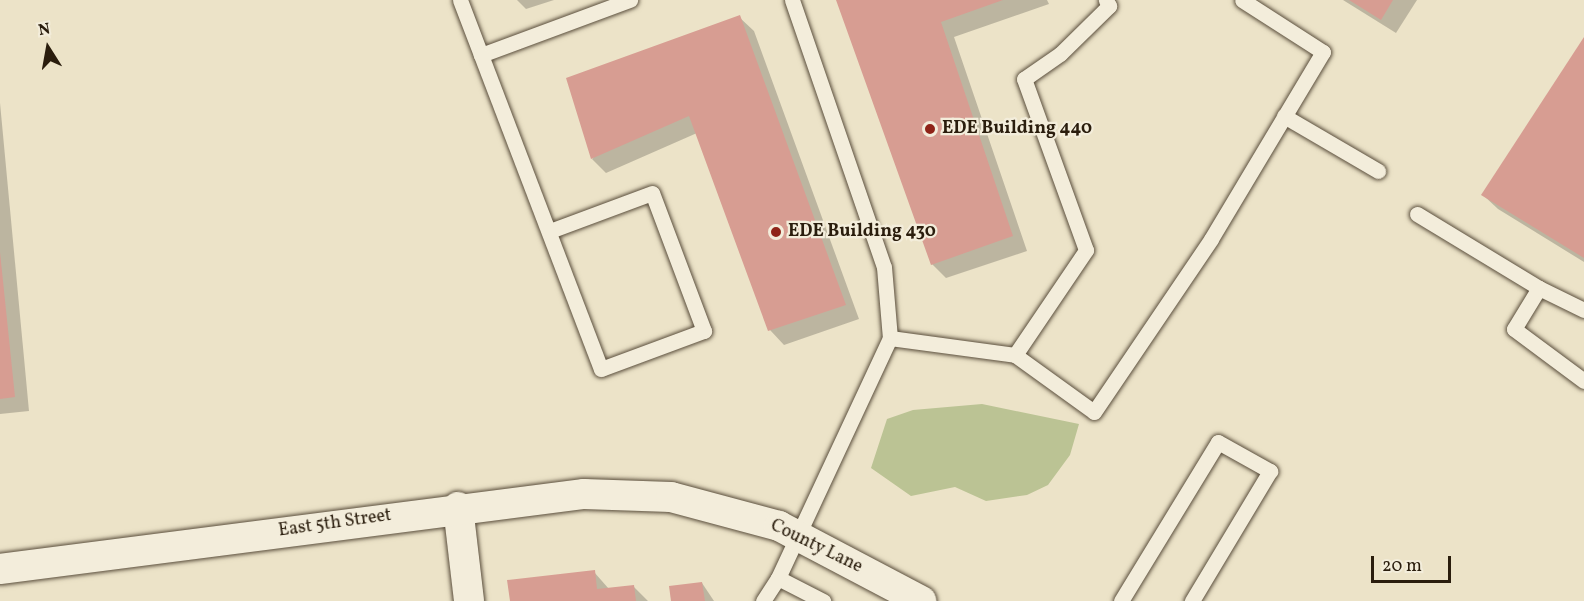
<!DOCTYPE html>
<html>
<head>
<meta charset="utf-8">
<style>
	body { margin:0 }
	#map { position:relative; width:1584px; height:601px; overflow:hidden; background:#ece3c8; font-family:Vollkorn,serif }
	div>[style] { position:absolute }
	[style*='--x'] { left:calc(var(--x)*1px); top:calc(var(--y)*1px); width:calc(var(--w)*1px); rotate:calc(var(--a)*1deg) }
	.green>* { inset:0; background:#bbc394 }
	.shadow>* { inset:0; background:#0003 }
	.building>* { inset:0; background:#d79d92 }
	.roads { filter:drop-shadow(0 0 2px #5a4e3c) drop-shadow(0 0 2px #5a4e3c) }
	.service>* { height:15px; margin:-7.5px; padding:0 7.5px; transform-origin:7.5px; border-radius:7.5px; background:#f3eddb }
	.minor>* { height:30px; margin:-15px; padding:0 15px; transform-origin:15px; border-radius:15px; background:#f3eddb }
	.dots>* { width:16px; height:16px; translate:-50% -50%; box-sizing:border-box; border:3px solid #f3eddb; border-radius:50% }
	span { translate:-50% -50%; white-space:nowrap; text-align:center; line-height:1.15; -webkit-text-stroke:4.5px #f3eddb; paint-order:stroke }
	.poi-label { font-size:18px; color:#2a1d0d; font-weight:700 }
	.left { translate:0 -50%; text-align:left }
	.street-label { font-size:18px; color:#2a1d0d }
	.north { position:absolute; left:18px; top:18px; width:60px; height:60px; -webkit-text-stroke:4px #f3eddb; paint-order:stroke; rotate:349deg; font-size:16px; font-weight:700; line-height:24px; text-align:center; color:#2a1d0d }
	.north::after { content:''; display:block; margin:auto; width:21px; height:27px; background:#2a1d0d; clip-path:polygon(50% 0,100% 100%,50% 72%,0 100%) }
	.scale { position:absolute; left:1371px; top:556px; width:80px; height:27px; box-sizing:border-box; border:3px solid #2a1d0d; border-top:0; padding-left:8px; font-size:18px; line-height:21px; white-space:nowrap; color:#2a1d0d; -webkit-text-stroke:4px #f3eddb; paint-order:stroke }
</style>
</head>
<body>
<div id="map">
	<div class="green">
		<i style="clip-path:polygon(982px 404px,1079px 424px,1070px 455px,1048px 485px,1027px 495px,986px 501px,955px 487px,911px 496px,871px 468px,887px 419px,913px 410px)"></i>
	</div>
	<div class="shadow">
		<i style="clip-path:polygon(517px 0,554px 0,526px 9px)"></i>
		<i style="clip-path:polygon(837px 0,1047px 0,1049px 4px,954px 37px,1027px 251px,946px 278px,932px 264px)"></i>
		<i style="clip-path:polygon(1343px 0,1417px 0,1396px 33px)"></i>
		<i style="clip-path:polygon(739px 17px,754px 31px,859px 319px,784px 345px,770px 330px,697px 133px,606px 173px,592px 159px)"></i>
		<i style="clip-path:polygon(1584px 40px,1584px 262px,1498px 209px,1483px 195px)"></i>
		<i style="clip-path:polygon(0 103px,29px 411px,0 414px)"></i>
		<i style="clip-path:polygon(594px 572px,609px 589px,633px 586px,648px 601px,511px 601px)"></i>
		<i style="clip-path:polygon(702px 583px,714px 601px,672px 601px)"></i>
	</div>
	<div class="building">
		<i style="clip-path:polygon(836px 0,1003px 0,941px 22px,1013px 236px,931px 265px)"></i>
		<i style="clip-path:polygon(1349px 0,1393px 0,1381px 20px)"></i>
		<i style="clip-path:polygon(740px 15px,846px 305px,768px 331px,689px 116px,591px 159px,566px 78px)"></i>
		<i style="clip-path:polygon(1584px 37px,1584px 258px,1481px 195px)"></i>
		<i style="clip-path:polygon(0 252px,15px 397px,0 399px)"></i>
		<i style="clip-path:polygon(595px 570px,597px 589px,634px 585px,636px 601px,510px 601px,507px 580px)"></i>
		<i style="clip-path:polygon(702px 582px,705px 601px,671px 601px,669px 586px)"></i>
	</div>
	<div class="roads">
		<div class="service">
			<i style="--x:460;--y:0;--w:59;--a:69.1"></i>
			<i style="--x:481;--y:55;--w:159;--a:-20.3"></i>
			<i style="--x:792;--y:0;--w:282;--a:71"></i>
			<i style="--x:884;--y:267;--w:71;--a:85.2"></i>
			<i style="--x:481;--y:55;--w:336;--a:69.1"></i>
			<i style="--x:601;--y:369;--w:110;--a:-20.3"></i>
			<i style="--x:704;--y:331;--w:147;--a:-110.6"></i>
			<i style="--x:652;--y:193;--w:109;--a:159.6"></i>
			<i style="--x:1284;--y:116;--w:109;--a:30.3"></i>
			<i style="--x:1417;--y:214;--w:143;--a:31.2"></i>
			<i style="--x:1539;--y:288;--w:48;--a:121.4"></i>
			<i style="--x:1514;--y:329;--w:87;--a:36.6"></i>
			<i style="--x:1539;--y:288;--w:50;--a:26.1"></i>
			<i style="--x:1015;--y:355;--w:127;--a:-55.9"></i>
			<i style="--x:1086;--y:250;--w:182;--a:-109.9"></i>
			<i style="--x:1024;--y:79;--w:44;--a:-34.8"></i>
			<i style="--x:1060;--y:54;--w:69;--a:-44.4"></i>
			<i style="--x:1109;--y:6;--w:7;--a:-117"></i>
			<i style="--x:778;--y:578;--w:51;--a:27.1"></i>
			<i style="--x:763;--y:601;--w:27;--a:-57"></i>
			<i style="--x:778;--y:578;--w:265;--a:-65"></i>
			<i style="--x:890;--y:338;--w:126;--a:7.7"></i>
			<i style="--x:1015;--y:355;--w:97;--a:35.8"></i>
			<i style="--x:1094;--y:412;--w:209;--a:-55.9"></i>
			<i style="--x:1211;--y:239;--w:218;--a:-59.1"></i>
			<i style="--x:1323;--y:52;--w:96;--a:-147.3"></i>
			<i style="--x:1121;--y:601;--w:186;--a:-58.6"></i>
			<i style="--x:1218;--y:442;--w:60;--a:29.1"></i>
			<i style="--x:1270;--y:471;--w:152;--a:121"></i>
		</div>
		<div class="minor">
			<i style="--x:458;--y:507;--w:95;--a:83.3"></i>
			<i style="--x:0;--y:569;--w:589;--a:-7.32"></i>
			<i style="--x:584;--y:494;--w:87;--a:2"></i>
			<i style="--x:671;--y:497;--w:112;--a:15"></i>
			<i style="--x:779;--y:526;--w:161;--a:27.8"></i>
		</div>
	</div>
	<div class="dots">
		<i style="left:930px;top:129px;background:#8f2418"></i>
		<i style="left:776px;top:232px;background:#8f2418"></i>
	</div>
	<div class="poi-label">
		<span class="left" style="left:942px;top:129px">EDE Building 440</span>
		<span class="left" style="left:788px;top:232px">EDE Building 430</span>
	</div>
	<div class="street-label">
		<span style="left:335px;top:524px;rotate:-8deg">East 5th Street</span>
		<span style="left:816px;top:547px;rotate:26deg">County Lane</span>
	</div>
	<div class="north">N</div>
	<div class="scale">20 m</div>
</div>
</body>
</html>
